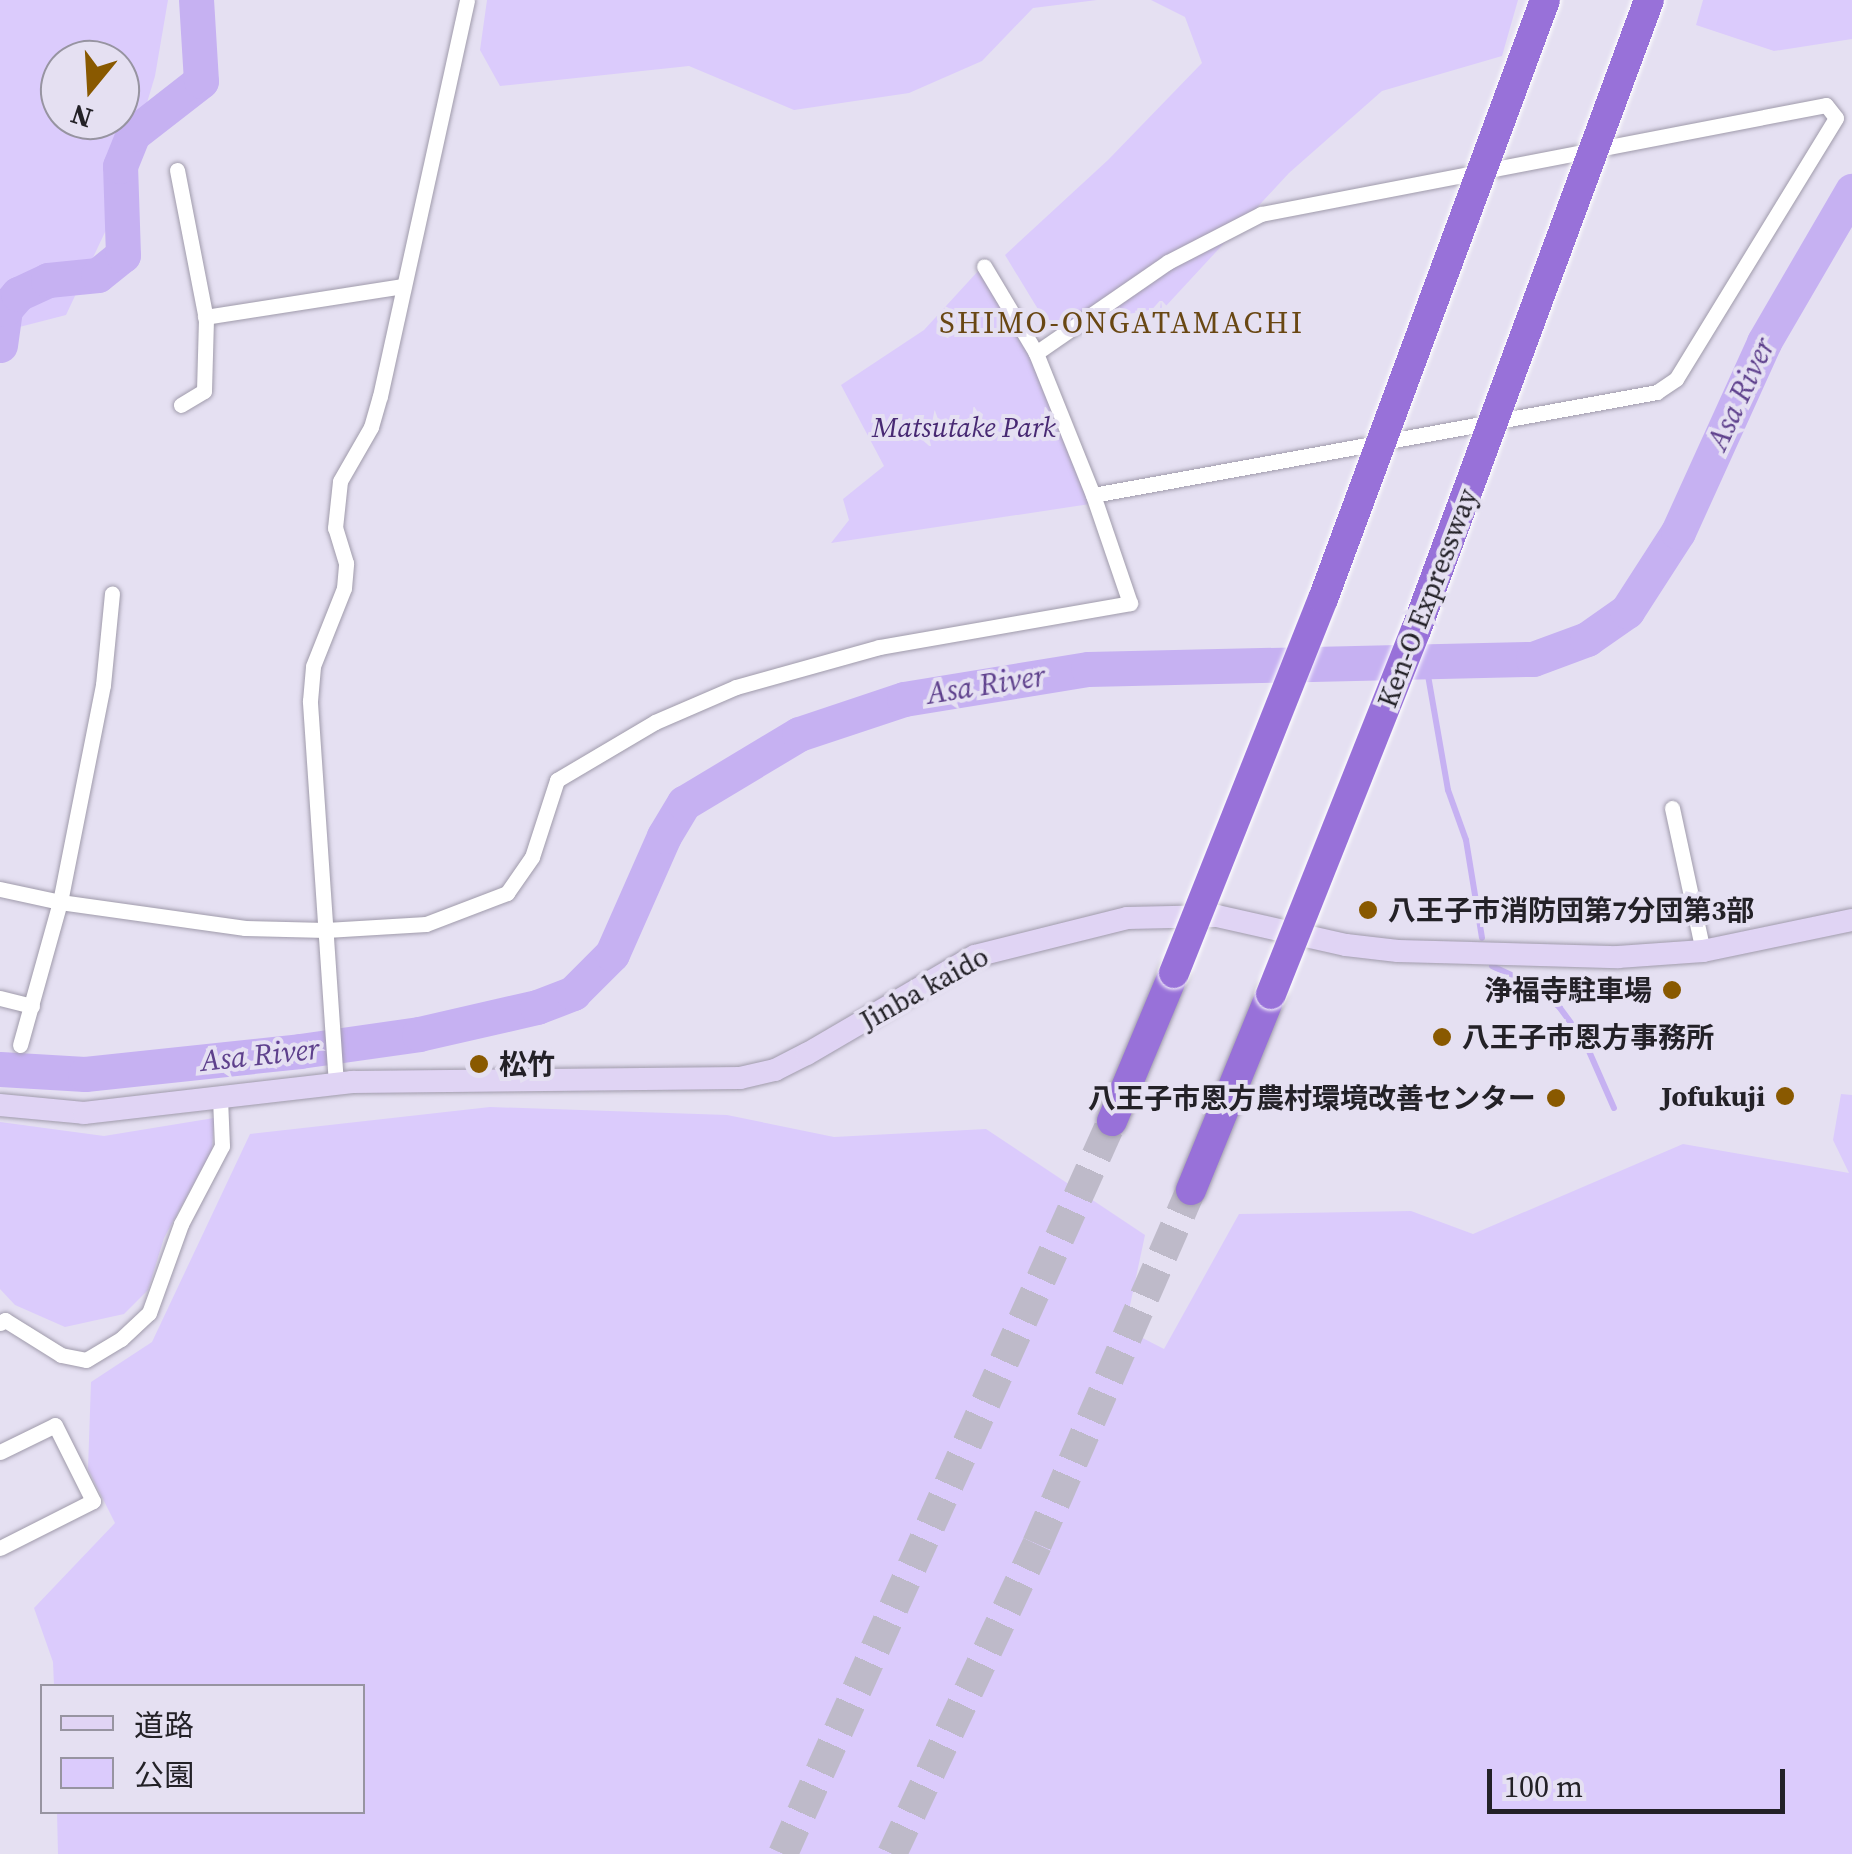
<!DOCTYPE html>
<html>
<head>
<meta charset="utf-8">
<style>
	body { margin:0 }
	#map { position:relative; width:1852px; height:1854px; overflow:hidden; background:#e5e0f2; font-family:"Source Serif 4","Noto Sans JP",serif }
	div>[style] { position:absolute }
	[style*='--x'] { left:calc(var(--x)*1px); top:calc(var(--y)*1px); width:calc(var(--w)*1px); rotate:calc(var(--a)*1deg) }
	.green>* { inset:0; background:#dbcbfc }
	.stream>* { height:6px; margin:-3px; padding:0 3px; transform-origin:3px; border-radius:3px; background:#c6b1f2 }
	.river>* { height:35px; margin:-17.5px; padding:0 17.5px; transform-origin:17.5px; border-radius:17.5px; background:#c6b1f2 }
	.motorway-tunnel>* { height:30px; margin-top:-15px; transform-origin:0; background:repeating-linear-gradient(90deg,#bebac9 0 30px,transparent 0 45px) }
	.roads { filter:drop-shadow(0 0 2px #a09bab) drop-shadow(0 0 2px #a09bab) }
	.minor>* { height:15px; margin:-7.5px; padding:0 7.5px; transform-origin:7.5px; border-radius:7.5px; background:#fff }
	.secondary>* { height:22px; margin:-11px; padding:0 11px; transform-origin:11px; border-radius:11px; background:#e0d4f4 }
	.motorway>* { height:30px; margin:-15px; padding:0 15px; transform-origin:15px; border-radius:15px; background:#9871d9 }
	.bridges { filter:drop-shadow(0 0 2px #fff) drop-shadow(0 0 2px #fff) }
	.motorway-bridge>* { height:30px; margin:-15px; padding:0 15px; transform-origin:15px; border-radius:15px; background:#9871d9 }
	.dots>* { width:28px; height:28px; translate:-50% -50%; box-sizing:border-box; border:5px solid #e5e0f2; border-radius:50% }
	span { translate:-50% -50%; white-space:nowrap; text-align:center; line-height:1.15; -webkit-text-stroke:8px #e5e0f2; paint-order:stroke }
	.park-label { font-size:28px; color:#482973; font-style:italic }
	.street-label { font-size:28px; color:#232127 }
	.poi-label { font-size:28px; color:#232127; font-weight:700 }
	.left { translate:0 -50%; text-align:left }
	.right { translate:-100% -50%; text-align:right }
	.neighbourhood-label { font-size:30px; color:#694713; letter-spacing:2.5px }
	.water-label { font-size:30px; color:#5e408c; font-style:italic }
	.legend { position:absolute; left:40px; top:1684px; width:325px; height:130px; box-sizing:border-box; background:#e5e0f2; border:2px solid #9794a1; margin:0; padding:12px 18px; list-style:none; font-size:30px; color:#232127 }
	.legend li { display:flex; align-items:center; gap:20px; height:50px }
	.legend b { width:50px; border:2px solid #9794a1 }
	.north { position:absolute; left:40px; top:40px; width:100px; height:100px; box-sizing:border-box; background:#e5e0f2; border:2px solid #9794a1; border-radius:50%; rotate:198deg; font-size:28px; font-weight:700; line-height:40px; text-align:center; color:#232127 }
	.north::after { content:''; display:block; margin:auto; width:35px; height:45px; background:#895900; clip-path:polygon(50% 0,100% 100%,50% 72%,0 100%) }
	.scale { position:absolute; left:1487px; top:1769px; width:298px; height:45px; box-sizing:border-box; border:5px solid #232127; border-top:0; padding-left:12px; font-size:30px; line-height:35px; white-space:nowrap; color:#232127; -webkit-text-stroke:8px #e5e0f2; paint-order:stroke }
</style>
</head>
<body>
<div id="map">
	<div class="green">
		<i style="clip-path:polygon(evenodd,0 0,168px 0,155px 76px,114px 213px,66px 315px,0 332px,0 0,60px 60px,120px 60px,120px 120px,60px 120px,60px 60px)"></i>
		<i style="clip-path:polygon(487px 0,1097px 0,1033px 8px,982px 61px,909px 93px,794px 110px,689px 66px,500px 86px,480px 50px)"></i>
		<i style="clip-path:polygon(1151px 0,1518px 0,1502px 56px,1382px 91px,1289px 173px,1165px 307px,1050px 329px,1005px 255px,1108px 160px,1202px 63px,1185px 17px)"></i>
		<i style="clip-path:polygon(1703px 0,1852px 0,1852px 39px,1774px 51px,1696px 25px)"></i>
		<i style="clip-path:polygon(979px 270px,1030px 356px,1090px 504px,831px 543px,849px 520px,843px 499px,884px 466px,841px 385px,924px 330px)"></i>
		<i style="clip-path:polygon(1841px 1094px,1852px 1095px,1852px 1854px,58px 1854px,57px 1812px,362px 1812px,362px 1686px,54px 1686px,53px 1662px,34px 1608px,115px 1523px,88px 1469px,91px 1382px,152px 1342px,250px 1134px,490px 1107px,727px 1115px,834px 1137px,986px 1129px,1145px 1235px,1125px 1329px,1164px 1349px,1239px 1214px,1411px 1211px,1473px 1234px,1683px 1144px,1849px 1173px,1833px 1140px)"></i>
		<i style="clip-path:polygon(214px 1118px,212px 1150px,164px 1238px,148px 1290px,124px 1314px,65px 1327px,15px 1305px,0 1289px,0 1122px,104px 1136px)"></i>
	</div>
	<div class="stream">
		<i style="--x:1426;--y:664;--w:128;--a:80.1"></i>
		<i style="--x:1448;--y:790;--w:53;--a:70.2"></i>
		<i style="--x:1466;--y:840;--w:99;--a:80.7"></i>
		<i style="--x:1492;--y:966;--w:45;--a:24.9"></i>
		<i style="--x:1533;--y:985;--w:35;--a:40"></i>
		<i style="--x:1560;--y:1008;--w:42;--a:53.7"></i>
		<i style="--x:1585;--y:1042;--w:72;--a:66.3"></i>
	</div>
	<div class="river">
		<i style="--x:0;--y:345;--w:36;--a:-82"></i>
		<i style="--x:5;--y:309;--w:20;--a:-49"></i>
		<i style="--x:18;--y:294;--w:33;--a:-25"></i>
		<i style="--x:48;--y:280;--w:50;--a:-5.7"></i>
		<i style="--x:98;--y:275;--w:32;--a:-39"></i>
		<i style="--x:123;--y:255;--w:89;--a:-91.9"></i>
		<i style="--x:120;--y:166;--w:35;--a:-68"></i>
		<i style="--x:133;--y:134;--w:86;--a:-37.9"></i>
		<i style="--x:201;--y:81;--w:81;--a:-93.5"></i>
		<i style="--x:0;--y:1069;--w:85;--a:3.4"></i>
		<i style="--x:85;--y:1074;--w:216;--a:-6.1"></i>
		<i style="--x:300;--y:1051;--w:120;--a:-8.1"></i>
		<i style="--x:419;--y:1034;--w:121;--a:-12.9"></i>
		<i style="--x:537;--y:1007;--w:39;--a:-21"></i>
		<i style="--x:573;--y:993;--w:55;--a:-45"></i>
		<i style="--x:612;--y:954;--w:129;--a:-66.2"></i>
		<i style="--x:664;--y:836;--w:39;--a:-59"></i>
		<i style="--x:684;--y:803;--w:134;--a:-31"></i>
		<i style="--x:799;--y:734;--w:111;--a:-18.4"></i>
		<i style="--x:904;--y:699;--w:186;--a:-9.3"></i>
		<i style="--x:1088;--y:669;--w:445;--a:-1.3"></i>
		<i style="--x:1533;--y:659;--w:58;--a:-20.3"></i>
		<i style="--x:1587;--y:639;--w:49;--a:-35"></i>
		<i style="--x:1627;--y:611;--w:94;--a:-57.2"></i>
		<i style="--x:1678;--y:532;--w:209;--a:-65.6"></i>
		<i style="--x:1764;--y:342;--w:175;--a:-59.8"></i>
	</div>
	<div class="motorway-tunnel">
		<i style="--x:783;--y:1854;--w:803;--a:-65.83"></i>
		<i style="--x:892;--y:1854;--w:342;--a:-64.9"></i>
		<i style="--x:1037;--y:1544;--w:386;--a:-66.5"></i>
	</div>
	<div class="roads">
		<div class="minor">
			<i style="--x:177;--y:170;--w:152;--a:79"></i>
			<i style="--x:206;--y:319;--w:72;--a:91.6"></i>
			<i style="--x:204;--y:391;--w:27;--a:149"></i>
			<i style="--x:205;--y:317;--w:201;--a:-8.9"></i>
			<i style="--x:1036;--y:353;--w:160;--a:-34.6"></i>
			<i style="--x:1168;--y:262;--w:105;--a:-27.3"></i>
			<i style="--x:1261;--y:214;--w:575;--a:-10.92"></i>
			<i style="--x:1826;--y:105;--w:16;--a:52"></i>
			<i style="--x:1836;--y:118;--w:306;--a:121.5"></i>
			<i style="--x:1676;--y:379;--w:23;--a:146"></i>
			<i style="--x:1657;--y:392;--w:573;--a:169.65"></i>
			<i style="--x:1672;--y:808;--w:146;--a:77.8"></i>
			<i style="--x:0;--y:889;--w:61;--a:12.2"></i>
			<i style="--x:60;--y:902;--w:187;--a:8"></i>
			<i style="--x:245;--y:928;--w:81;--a:1.4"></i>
			<i style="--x:326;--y:930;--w:100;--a:-3.4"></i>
			<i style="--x:426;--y:924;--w:87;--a:-20.9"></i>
			<i style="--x:507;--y:893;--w:44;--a:-55.2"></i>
			<i style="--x:532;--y:857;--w:81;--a:-72"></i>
			<i style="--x:557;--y:780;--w:114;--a:-30.6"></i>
			<i style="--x:655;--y:722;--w:88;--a:-23.4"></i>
			<i style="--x:736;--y:687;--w:148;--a:-15.6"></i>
			<i style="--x:879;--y:647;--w:255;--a:-9.9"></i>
			<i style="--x:1130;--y:603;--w:114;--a:-108.9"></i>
			<i style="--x:1093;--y:495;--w:153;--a:-111.9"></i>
			<i style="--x:1036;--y:353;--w:101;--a:-120.9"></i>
			<i style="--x:0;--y:998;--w:33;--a:14"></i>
			<i style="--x:20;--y:1045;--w:148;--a:-74.4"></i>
			<i style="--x:60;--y:902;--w:221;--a:-78.8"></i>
			<i style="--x:103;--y:685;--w:92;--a:-84.4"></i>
			<i style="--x:336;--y:1084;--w:384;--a:-93.9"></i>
			<i style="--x:310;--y:701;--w:35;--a:-85"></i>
			<i style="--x:313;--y:666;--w:84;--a:-68.3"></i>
			<i style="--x:344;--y:588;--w:25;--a:-85"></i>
			<i style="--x:346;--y:563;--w:37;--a:-107"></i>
			<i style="--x:335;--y:528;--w:47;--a:-83.9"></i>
			<i style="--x:340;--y:481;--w:62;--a:-60.1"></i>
			<i style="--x:371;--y:427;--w:32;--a:-74"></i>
			<i style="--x:380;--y:396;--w:405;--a:-77.6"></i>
			<i style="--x:0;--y:1323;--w:6;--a:-31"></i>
			<i style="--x:5;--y:1320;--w:66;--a:32"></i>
			<i style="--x:61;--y:1355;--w:25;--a:11"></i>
			<i style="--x:86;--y:1360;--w:41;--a:-31"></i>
			<i style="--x:121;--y:1339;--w:38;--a:-43"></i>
			<i style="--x:149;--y:1313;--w:95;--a:-70.2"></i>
			<i style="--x:181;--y:1224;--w:88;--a:-62.3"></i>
			<i style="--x:222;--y:1146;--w:47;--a:-92.4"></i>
			<i style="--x:0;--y:1452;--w:61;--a:-26.1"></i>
			<i style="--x:55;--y:1425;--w:85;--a:63.4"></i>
			<i style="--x:93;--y:1501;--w:104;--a:153.2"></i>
		</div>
		<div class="secondary">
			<i style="--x:0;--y:1105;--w:84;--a:5.4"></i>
			<i style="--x:84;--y:1113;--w:270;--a:-6.6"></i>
			<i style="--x:352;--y:1082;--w:388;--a:-0.6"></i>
			<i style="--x:740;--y:1078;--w:36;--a:-13"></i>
			<i style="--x:775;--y:1070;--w:36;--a:-27"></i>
			<i style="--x:807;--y:1054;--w:194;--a:-30.3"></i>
			<i style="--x:975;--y:956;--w:157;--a:-14"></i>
			<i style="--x:1127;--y:918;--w:90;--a:-1.3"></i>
			<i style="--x:1217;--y:916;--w:132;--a:12.7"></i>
			<i style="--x:1346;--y:945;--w:52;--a:6.6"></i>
			<i style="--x:1398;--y:951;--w:220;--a:1.6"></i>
			<i style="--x:1618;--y:957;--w:85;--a:-4"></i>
			<i style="--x:1703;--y:951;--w:152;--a:-11.8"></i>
		</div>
		<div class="motorway">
			<i style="--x:1112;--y:1121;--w:160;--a:-67.3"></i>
			<i style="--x:1191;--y:1190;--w:212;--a:-67.8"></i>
		</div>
	</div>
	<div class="bridges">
		<div class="motorway-bridge">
			<i style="--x:1174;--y:973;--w:403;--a:-68.3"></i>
			<i style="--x:1323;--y:599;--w:639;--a:-69.66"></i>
			<i style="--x:1271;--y:994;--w:392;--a:-68.3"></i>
			<i style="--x:1416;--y:630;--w:672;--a:-69.7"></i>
		</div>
	</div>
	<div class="dots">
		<i style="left:1368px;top:910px;background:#895900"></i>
		<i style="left:1672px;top:990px;background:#895900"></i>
		<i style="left:1442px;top:1037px;background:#895900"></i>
		<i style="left:479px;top:1064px;background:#895900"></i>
		<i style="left:1785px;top:1096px;background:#895900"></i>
		<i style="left:1556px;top:1098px;background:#895900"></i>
	</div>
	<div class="park-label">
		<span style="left:964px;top:427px">Matsutake Park</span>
	</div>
	<div class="street-label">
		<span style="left:1427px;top:598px;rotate:-69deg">Ken-O Expressway</span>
		<span style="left:924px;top:988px;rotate:-29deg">Jinba kaido</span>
	</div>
	<div class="poi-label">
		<span class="left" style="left:1388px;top:910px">八王子市消防団第7分団第3部</span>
		<span class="right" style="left:1652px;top:990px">浄福寺駐車場</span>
		<span class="left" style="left:1462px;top:1037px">八王子市恩方事務所</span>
		<span class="left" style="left:499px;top:1064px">松竹</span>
		<span class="right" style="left:1765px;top:1096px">Jofukuji</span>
		<span class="right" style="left:1536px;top:1098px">八王子市恩方農村環境改善センター</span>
	</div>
	<div class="neighbourhood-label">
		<span style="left:1122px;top:323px">SHIMO-ONGATAMACHI</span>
	</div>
	<div class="water-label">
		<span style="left:1741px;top:394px;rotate:-65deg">Asa River</span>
		<span style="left:986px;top:685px;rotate:-9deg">Asa River</span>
		<span style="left:260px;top:1055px;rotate:-6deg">Asa River</span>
	</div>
	<ul class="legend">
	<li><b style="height:12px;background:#e0d4f4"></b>道路</li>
	<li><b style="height:28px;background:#dbcbfc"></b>公園</li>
	</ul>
	<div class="north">N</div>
	<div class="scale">100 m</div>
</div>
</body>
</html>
